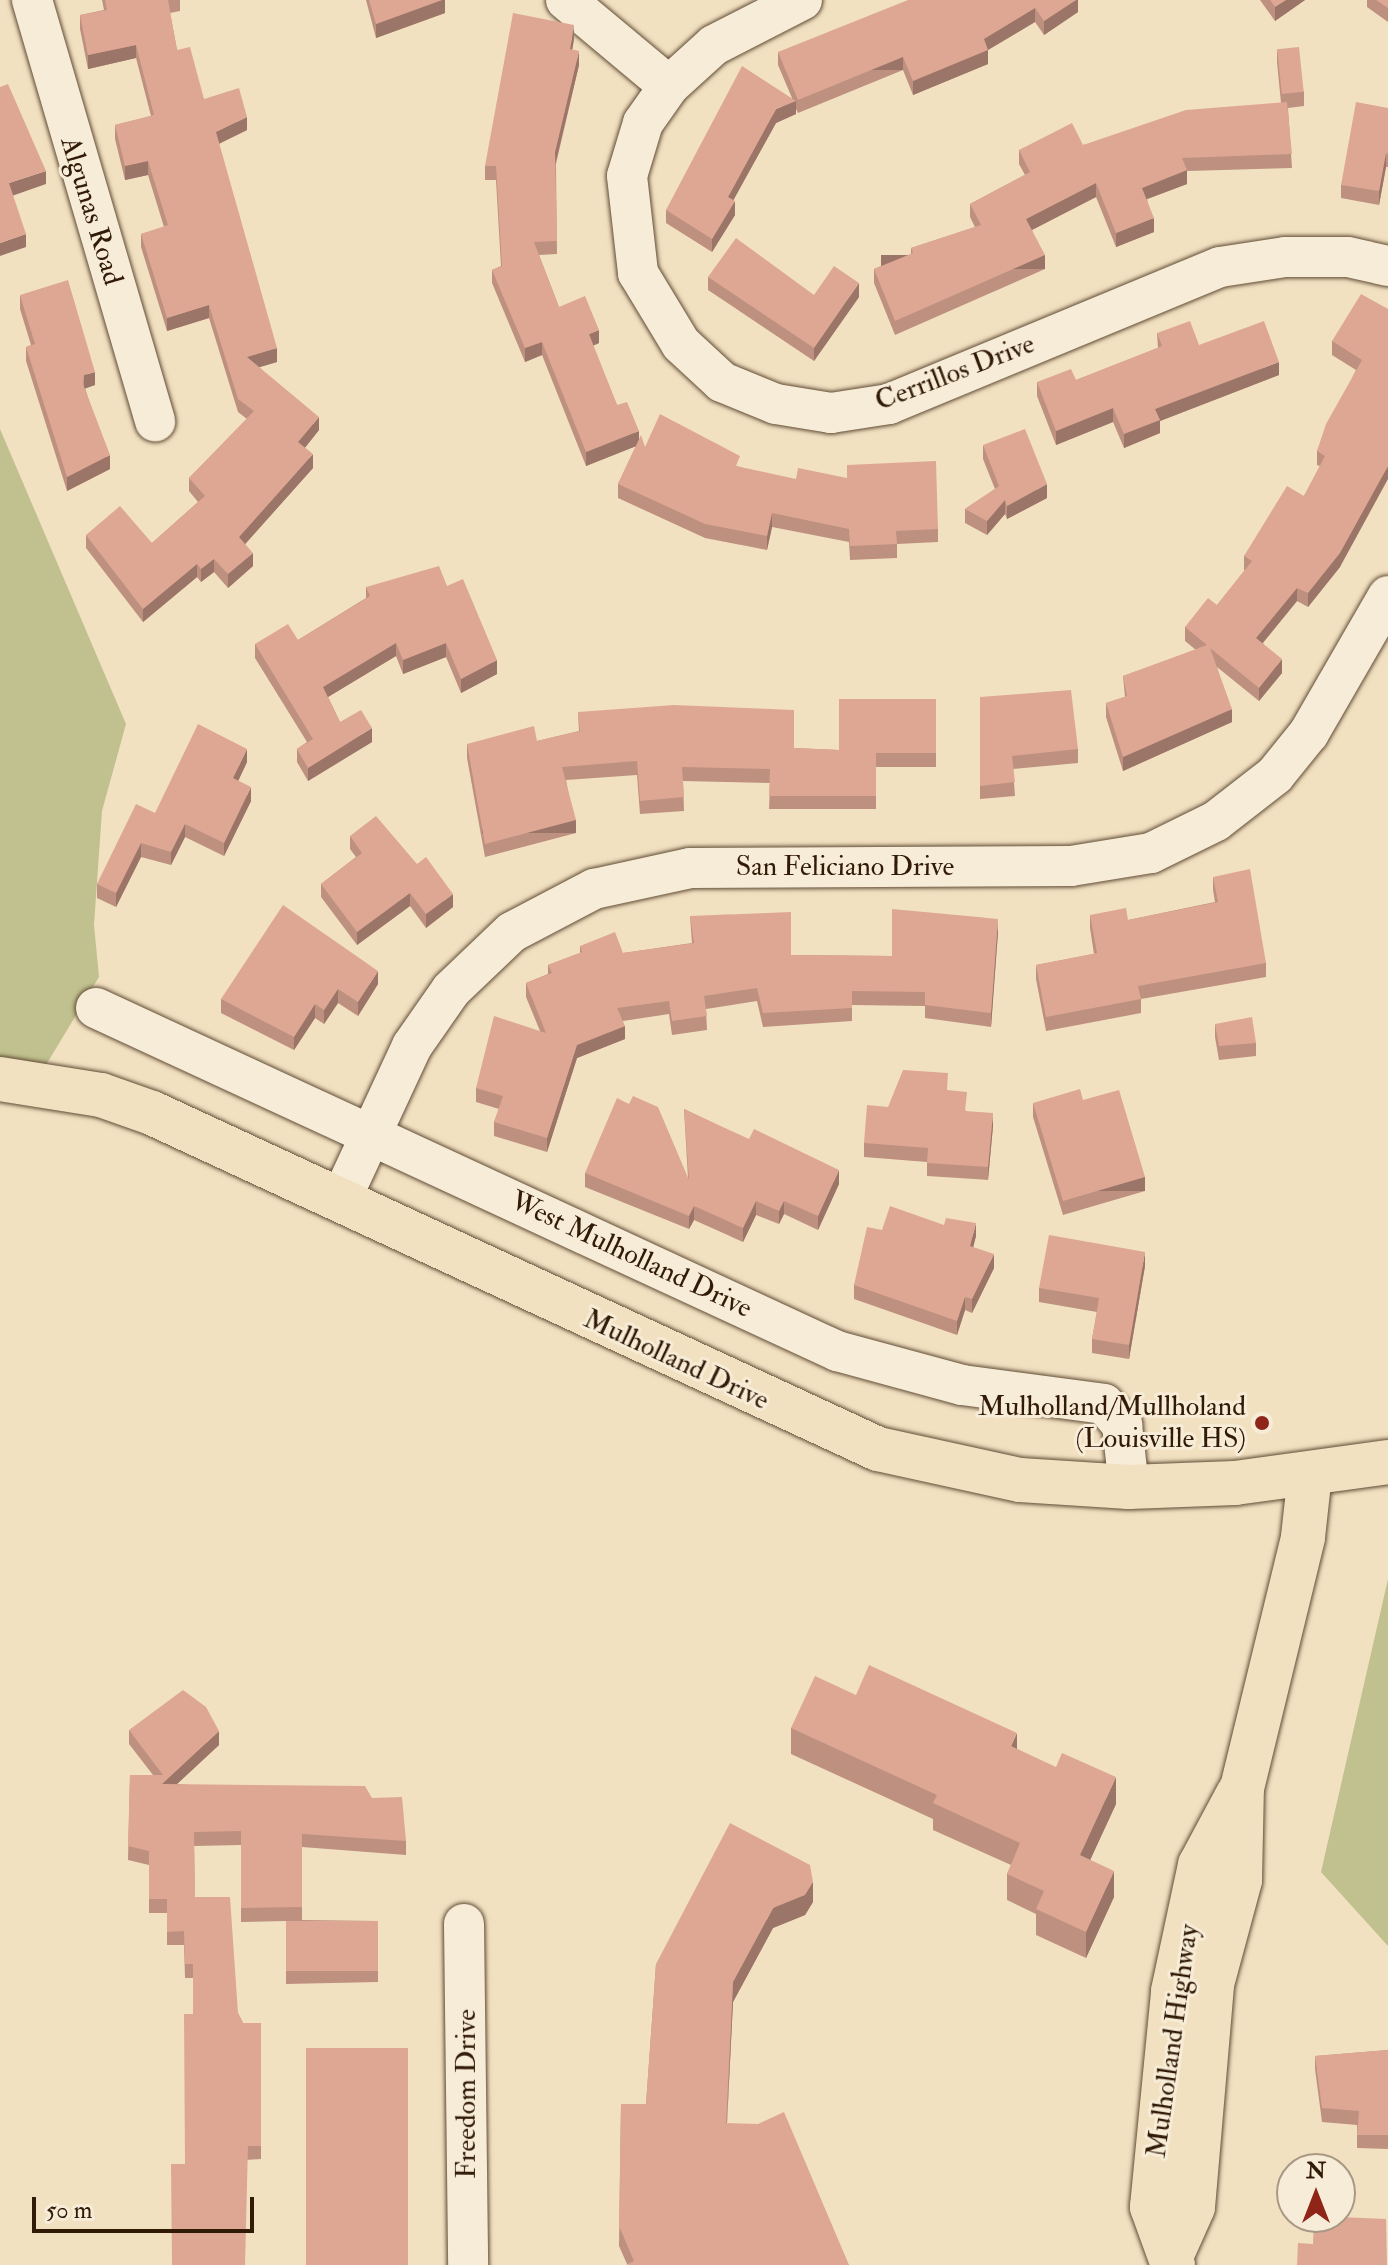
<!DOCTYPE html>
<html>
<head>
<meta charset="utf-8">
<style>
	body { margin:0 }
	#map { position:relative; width:1388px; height:2265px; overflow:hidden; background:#f2e1c1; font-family:"IM FELL Double Pica",serif }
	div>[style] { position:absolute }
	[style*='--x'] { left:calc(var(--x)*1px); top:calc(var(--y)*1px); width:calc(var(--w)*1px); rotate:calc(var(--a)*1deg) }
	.green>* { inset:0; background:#c0c18e }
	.roads { filter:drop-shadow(0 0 2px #614c36) drop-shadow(0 0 2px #614c36) }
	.minor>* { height:40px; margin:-20px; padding:0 20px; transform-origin:20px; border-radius:20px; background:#f7ecd7 }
	.major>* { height:44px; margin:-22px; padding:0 22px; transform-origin:22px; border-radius:22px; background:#f2e1c1 }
	.wall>* { inset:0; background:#be907f }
	.shaded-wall>* { inset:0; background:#9b7568; transform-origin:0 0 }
	.building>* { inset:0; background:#dda794; transform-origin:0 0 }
	.dots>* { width:22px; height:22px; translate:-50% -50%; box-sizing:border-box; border:4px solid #f7ecd7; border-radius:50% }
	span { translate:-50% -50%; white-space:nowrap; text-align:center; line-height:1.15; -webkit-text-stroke:6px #f7ecd7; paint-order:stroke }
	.street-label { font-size:28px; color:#311b07 }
	.poi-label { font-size:28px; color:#311b07 }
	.right { translate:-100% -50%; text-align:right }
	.north { position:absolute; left:1276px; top:2153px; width:80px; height:80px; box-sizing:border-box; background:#f7ecd7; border:2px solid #a89884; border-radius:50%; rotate:0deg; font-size:22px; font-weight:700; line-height:32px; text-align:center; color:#311b07 }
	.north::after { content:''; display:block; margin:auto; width:28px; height:36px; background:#8f2418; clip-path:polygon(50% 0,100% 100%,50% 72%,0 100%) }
	.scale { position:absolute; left:32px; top:2197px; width:222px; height:36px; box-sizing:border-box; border:4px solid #311b07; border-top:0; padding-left:10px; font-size:24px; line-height:28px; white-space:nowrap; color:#311b07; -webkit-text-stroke:6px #f7ecd7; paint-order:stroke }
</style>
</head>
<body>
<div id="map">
	<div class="green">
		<i style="clip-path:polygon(0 429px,126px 724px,102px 811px,94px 925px,99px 977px,46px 1065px,0 1061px)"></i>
		<i style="clip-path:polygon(1388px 1579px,1388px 1946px,1321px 1872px)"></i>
	</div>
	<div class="roads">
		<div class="minor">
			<i style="--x:32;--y:0;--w:439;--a:73.7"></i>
			<i style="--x:566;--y:0;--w:134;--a:39.9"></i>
			<i style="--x:802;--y:0;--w:99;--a:152.9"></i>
			<i style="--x:714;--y:45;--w:61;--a:137.7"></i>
			<i style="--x:669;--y:86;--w:45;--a:125.1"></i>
			<i style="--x:643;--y:123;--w:55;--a:106.8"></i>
			<i style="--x:627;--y:176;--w:98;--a:83.5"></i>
			<i style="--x:638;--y:273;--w:83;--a:58.8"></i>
			<i style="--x:681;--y:344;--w:56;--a:42.8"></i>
			<i style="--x:722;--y:382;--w:58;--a:22.2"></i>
			<i style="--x:776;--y:404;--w:56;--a:9.3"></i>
			<i style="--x:831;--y:413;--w:59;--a:-8.8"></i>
			<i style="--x:889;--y:404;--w:358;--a:-22.5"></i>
			<i style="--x:1220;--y:267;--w:66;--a:-8.7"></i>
			<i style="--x:1285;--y:257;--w:63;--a:0"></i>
			<i style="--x:1348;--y:257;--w:41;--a:12.7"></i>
			<i style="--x:96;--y:1008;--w:817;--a:24.84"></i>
			<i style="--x:837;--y:1351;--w:130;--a:15.2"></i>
			<i style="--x:962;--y:1385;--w:143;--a:7.6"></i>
			<i style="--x:1104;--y:1404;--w:28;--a:49"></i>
			<i style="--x:1122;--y:1425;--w:62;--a:83.6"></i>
			<i style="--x:341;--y:1199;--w:169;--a:-65.1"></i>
			<i style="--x:412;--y:1046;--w:68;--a:-55.1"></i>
			<i style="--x:451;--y:990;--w:84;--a:-43.6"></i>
			<i style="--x:512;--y:932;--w:93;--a:-27.7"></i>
			<i style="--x:594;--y:889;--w:98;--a:-12.3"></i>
			<i style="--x:690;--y:868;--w:381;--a:-0.3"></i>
			<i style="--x:1071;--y:866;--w:81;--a:-9.2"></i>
			<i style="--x:1151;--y:853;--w:72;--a:-26.2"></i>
			<i style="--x:1216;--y:821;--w:75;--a:-37.9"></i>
			<i style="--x:1275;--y:775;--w:54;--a:-51"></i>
			<i style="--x:1309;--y:733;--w:158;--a:-60"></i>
			<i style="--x:464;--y:1924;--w:341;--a:89.3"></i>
		</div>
		<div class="major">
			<i style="--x:0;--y:1079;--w:102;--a:9"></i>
			<i style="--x:101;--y:1095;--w:54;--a:19.4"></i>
			<i style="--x:152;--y:1113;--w:800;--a:24.84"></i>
			<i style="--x:878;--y:1449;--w:145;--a:12.3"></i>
			<i style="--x:1020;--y:1480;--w:109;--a:3.7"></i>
			<i style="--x:1129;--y:1487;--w:106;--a:-2.2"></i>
			<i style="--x:1235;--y:1483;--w:154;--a:-7.8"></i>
			<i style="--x:1173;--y:2252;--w:49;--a:-66"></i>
			<i style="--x:1193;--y:2207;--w:224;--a:-85.1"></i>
			<i style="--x:1212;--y:1984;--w:108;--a:-74.9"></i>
			<i style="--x:1240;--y:1880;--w:92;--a:-88.8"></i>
			<i style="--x:1242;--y:1788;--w:258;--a:-76.3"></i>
			<i style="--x:1303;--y:1537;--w:63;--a:-83.7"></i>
			<i style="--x:1173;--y:2265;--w:62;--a:-109.9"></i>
			<i style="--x:1152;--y:2207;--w:217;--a:-84.4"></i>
			<i style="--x:1173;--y:1991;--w:129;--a:-77.9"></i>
			<i style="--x:1200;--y:1865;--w:81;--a:-61.8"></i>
		</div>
	</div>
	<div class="wall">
		<i style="clip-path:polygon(102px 0,180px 0,180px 11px,170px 13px,177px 50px,204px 99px,247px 130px,219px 144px,277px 362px,259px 367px,319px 430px,305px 448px,313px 468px,245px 544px,253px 566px,228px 588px,214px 572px,201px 582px,197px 577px,143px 622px,86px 548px,86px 535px,152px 543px,198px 502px,189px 491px,189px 478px,247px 419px,238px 412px,209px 318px,167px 331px,141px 247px,141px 234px,164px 227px,148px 175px,125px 180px,115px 139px,115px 125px,151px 116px,136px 58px,88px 69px,80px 29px,80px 15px,104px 10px)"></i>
		<i style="clip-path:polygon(366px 0,445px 0,445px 13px,376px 38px)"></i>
		<i style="clip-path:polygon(1078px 0,1078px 12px,1044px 35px,1035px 22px,988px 50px,988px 64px,913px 95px,903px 70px,798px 113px,796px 109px,796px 114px,776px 123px,733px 200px,735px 215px,712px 252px,666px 223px,666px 210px,792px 98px,778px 65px,778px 52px)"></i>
		<i style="clip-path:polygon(1260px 0,1305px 0,1275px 21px)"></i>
		<i style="clip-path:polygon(1367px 0,1388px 0,1388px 22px,1367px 7px)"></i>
		<i style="clip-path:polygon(574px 39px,572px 50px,579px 65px,556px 164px,557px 254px,539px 255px,559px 307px,599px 343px,593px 346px,617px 405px,639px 439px,645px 447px,740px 467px,938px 529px,938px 542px,897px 544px,897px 558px,850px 560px,849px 542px,772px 527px,767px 550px,705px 538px,618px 498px,618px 484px,636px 446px,586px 466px,542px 355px,525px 362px,492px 283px,492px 270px,501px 266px,496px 180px,485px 180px,485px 166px)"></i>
		<i style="clip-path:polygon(1277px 49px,1304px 92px,1304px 106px,1288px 108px,1292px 168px,1187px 171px,1187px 184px,1147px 199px,1154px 232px,1116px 247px,1096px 197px,1032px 230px,1045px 269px,895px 335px,874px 283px,874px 269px,911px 254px,911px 248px,975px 227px,970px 217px,970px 204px,1025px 175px,1019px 164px,1019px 150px,1083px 145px,1281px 103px,1277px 62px)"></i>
		<i style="clip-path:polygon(1388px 108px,1388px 167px,1386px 167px,1379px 205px,1341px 198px,1341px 185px)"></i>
		<i style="clip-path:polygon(708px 277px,814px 295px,859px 297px,814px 361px,708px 290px)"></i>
		<i style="clip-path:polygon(20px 295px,95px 385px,85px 388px,110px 469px,67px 491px,26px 361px,26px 347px,31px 345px,20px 309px)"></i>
		<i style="clip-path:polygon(1388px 309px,1340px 567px,1308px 607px,1297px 601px,1263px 643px,1282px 673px,1259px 701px,1217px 667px,1232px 722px,1123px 771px,1106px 717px,1106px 703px,1125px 697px,1123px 676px,1196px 650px,1185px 641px,1185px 627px,1217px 605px,1245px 570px,1244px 570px,1244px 556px,1304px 496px,1320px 466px,1317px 465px,1317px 451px,1356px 370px,1332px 355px,1332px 341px)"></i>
		<i style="clip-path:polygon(1157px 333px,1199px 345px,1279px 375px,1160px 421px,1160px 433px,1124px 448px,1113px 422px,1056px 445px,1037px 396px,1037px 382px,1076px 380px,1158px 348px)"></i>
		<i style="clip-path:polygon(983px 445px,1047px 498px,1007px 519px,1005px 514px,987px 535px,965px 523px,965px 509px,995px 489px,983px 459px)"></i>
		<i style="clip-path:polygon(447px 586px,497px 674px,461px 693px,446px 657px,403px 674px,396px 656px,328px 697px,340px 722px,372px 742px,308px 781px,297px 762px,297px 749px,307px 742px,255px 658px,255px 644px,298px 640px,366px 598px,366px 587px)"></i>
		<i style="clip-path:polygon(980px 697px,1078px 749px,1078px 763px,1013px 769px,1015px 796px,980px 799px)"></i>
		<i style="clip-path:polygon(936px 699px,936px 767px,876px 767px,876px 809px,769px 809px,770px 783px,683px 781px,684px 811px,640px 814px,637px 775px,566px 780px,576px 833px,485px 857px,467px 758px,467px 744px,537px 741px,579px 731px,578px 712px,794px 748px,839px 750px)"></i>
		<i style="clip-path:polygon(247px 762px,238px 781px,251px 801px,224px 856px,185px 837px,171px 865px,141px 857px,116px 907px,97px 898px,97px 884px,155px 813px)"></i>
		<i style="clip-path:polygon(350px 836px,453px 907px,426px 928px,410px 906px,357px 945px,321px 897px,321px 884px,356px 857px,350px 849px)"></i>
		<i style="clip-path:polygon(1213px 877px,1266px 963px,1266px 977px,1141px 999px,1141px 1013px,1046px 1031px,1036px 979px,1036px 965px,1094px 954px,1090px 928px,1090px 915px,1128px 920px,1215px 902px,1213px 890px)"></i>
		<i style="clip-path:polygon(690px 916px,791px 955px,892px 956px,998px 932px,991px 1027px,925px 1018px,925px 1006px,852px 1005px,852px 1021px,763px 1027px,757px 1001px,706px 1009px,707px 1030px,672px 1035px,669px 1014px,623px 1021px,625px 1039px,577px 1058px,547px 1152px,494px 1136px,494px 1122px,499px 1109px,476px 1102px,476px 1088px,540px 1031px,526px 997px,526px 983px,548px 974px,548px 965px,580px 953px,580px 946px,623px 953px,692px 943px)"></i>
		<i style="clip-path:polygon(378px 984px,358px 1016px,338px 1003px,324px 1024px,315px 1018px,294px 1050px,221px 1013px,221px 999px)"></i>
		<i style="clip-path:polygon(1215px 1024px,1256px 1043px,1256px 1056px,1219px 1060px,1215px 1037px)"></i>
		<i style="clip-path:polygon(948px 1090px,966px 1111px,993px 1126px,988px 1180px,927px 1176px,927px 1162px,864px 1157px,864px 1143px,888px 1107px)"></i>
		<i style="clip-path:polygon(1083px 1100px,1145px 1191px,1063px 1215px,1033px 1117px,1033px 1103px)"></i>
		<i style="clip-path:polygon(684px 1109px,839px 1184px,818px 1230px,784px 1214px,779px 1224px,756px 1215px,743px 1242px,694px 1220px,689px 1229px,585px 1187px,585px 1173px,688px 1178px)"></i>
		<i style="clip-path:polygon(882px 1230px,976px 1236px,973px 1247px,994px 1268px,972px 1313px,965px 1310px,957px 1335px,854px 1299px,854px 1285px)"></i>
		<i style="clip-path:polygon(1145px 1266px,1129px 1359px,1092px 1353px,1092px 1339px,1097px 1312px,1039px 1302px,1039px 1288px)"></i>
		<i style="clip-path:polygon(856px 1695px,1017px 1749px,1116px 1804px,1090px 1860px,1114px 1897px,1086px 1958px,1036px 1935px,1036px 1914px,1007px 1900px,1007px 1874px,1011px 1865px,933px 1830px,933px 1819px,791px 1754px,791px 1728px)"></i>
		<i style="clip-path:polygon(129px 1730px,219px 1745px,177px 1784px,372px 1798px,406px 1841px,406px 1855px,302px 1847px,302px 1920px,378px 1921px,378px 1982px,286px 1984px,286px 1921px,241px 1922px,241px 1845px,194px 1846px,195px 1897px,238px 2013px,243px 2023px,261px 2023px,261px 2159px,185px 2164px,193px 2014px,193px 1978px,185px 1978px,184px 1945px,167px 1945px,167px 1913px,149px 1913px,149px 1865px,128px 1860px,130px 1775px,153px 1775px,129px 1744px)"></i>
		<i style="clip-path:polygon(813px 1902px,805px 1915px,773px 1928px,733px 2002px,727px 2123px,849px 2265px,627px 2264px,619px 2246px,621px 2104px,646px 2104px,656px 1964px)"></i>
		<i style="clip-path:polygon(1388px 2050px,1388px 2149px,1357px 2148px,1357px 2125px,1322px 2122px,1315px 2069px,1315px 2056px)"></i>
	</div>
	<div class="shaded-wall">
		<i style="clip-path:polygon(442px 0,445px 0,445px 13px,376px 38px,376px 24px)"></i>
		<i style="clip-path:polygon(1076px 0,1078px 0,1078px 12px,1044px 35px,1044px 21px)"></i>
		<i style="clip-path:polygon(1286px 0,1305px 0,1275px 21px,1275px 7px)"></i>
		<i style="clip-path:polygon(1035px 8px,1035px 22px,988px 50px,988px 64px,913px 95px,913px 81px)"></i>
		<i style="clip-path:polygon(574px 25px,574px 39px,570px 63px,570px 49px)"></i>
		<i style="clip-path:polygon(136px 45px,136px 58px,88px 69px,88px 55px)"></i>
		<i style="clip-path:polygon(579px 51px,579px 65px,555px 165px,555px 152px)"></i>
		<i style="left:903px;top:57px;width:13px;height:113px;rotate:90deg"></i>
		<i style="clip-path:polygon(796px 101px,796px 114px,776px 123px,728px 210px,728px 197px,776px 109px)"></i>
		<i style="clip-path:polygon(247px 117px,247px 130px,216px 145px,216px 132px)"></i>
		<i style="clip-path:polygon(1386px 153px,1386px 167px,1379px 205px,1379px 191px)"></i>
		<i style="clip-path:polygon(148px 161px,148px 175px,125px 180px,125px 166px)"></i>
		<i style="clip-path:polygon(1187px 170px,1187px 184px,1142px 201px,1142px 188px)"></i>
		<i style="clip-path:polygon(46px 171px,46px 184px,9px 197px,9px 183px)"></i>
		<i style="clip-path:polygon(1096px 183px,1096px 197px,1026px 233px,1026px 219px)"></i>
		<i style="clip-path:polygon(735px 201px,735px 215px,712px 252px,712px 239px)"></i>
		<i style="clip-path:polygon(1154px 218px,1154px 232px,1116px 247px,1116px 233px)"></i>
		<i style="clip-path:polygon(26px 234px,26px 247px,0 256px,0 243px)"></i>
		<i style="left:1045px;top:255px;width:14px;height:164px;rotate:90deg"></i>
		<i style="clip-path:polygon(859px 283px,859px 297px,814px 361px,814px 348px)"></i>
		<i style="clip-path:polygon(209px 305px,209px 318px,167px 331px,167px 318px)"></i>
		<i style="clip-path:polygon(599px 330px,599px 343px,589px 347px,589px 334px)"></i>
		<i style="clip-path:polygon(542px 342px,542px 355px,525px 362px,525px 348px)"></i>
		<i style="clip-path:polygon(277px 348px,277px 362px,247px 371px,247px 357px)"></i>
		<i style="clip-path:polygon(1279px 362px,1279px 375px,1160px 421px,1160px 433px,1124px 448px,1124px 434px,1155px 409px)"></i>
		<i style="clip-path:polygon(95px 372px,95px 385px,84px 389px,84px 375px)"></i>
		<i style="clip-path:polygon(1113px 408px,1113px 422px,1056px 445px,1056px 431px)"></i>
		<i style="clip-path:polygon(319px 417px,319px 430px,298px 456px,298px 442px)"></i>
		<i style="clip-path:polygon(639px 431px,639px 445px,586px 466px,586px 452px)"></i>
		<i style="clip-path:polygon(313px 454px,313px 468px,239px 551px,239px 537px)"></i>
		<i style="clip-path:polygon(110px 455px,110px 469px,67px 491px,67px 477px)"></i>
		<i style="clip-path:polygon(1388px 466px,1388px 479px,1340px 567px,1308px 607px,1308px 593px)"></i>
		<i style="clip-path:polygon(1047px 484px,1047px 498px,1007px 519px,1007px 506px)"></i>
		<i style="clip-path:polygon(1005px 500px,1005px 514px,987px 535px,987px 521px)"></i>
		<i style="clip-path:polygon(772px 513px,772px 527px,767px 550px,767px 536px)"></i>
		<i style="clip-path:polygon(253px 553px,253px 566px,228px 588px,228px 574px)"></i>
		<i style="clip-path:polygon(214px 559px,214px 572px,201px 582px,201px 569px)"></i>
		<i style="clip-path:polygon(197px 564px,197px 577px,143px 622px,143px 609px)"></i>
		<i style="clip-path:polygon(1297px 588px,1297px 601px,1256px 651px,1256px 638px)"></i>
		<i style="clip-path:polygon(396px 643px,396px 656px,323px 700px,323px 687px)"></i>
		<i style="clip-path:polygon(446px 643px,446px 657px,403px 674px,403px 660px)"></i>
		<i style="clip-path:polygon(1282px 659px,1282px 673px,1259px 701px,1259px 688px)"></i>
		<i style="clip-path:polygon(497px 660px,497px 674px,461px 693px,461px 679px)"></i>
		<i style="clip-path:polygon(1232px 709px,1232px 722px,1123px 771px,1123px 757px)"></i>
		<i style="clip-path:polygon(372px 728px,372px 742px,308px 781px,308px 768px)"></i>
		<i style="clip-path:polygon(247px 749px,247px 762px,233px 792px,233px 778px)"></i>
		<i style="clip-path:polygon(251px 787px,251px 801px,224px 856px,224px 843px)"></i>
		<i style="left:576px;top:820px;width:13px;height:94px;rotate:90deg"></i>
		<i style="clip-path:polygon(185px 824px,185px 837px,171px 865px,171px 852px)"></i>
		<i style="clip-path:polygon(141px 843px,141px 857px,116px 907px,116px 893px)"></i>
		<i style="clip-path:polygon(410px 893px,410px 906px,357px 945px,357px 932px)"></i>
		<i style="clip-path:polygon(453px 894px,453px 907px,426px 928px,426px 914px)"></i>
		<i style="clip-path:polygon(998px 919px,998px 932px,991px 1027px,991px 1013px)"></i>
		<i style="clip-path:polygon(378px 971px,378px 984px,358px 1016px,358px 1002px)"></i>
		<i style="clip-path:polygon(338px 989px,338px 1003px,324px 1024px,324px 1010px)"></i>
		<i style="clip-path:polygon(315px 1004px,315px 1018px,294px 1050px,294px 1037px)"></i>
		<i style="clip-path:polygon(625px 1026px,625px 1039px,577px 1058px,547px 1152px,547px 1138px,577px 1045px)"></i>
		<i style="clip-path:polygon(993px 1113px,993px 1126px,988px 1180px,988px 1167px)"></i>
		<i style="clip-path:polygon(839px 1170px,839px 1184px,818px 1230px,818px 1216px)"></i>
		<i style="left:1145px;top:1177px;width:14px;height:85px;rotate:90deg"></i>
		<i style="clip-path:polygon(756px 1201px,756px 1215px,743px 1242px,743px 1228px)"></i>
		<i style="clip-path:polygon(784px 1201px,784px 1214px,779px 1224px,779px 1211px)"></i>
		<i style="clip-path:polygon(694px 1206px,694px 1220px,689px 1229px,689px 1216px)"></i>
		<i style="clip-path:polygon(976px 1223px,976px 1236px,970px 1260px,970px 1246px)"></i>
		<i style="clip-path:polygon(1145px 1252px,1145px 1266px,1129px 1359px,1129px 1345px)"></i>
		<i style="clip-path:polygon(994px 1254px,994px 1268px,972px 1313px,972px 1299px)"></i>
		<i style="clip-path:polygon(965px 1297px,965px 1310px,957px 1335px,957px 1321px)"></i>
		<i style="clip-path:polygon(219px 1731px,219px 1745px,162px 1798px,162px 1784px)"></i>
		<i style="clip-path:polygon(1017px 1733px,1017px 1759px,1011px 1746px)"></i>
		<i style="clip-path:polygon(1116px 1777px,1116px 1804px,1080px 1882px,1080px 1855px)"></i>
		<i style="clip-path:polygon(1114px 1871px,1114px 1897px,1086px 1958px,1086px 1932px)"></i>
		<i style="clip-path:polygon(813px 1882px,813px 1902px,805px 1915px,773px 1928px,733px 2002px,726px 2143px,733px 1982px,773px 1908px)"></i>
	</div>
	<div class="building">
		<i style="clip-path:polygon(105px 0,168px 0,177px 50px,190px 47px,204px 99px,239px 88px,247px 117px,216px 132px,277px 348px,247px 357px,319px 417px,298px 442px,313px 454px,239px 537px,253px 553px,228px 574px,214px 559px,201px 569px,197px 564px,143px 609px,86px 535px,120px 506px,152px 543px,205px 496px,189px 478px,254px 411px,238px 399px,209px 305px,167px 318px,141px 234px,168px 225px,148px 161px,125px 166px,115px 125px,154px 115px,136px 45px,88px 55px,80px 15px,107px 10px)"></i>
		<i style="clip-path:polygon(369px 0,442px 0,376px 24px)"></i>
		<i style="clip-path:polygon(908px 0,1076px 0,1044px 21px,1035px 8px,984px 39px,988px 50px,913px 81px,903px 57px,798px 100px,778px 52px)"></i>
		<i style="clip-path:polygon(1270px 0,1286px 0,1275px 7px)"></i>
		<i style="clip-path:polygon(1376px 0,1388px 0,1388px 8px)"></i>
		<i style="clip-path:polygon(513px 13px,574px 25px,570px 49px,579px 51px,555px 152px,557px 241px,534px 242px,559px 307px,585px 296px,599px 330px,589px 334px,617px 405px,627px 402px,639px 431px,586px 452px,542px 342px,525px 348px,492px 270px,502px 266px,496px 166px,485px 166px)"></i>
		<i style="left:1299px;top:47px;width:45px;height:22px;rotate:84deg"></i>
		<i style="clip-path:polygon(742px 66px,796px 101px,776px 109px,728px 197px,735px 201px,712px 239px,666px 210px)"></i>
		<i style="clip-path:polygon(8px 84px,46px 171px,9px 183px,26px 234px,0 243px,0 87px)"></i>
		<i style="clip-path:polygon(1287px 102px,1292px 154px,1182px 158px,1187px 170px,1142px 188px,1154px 218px,1116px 233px,1096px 183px,1026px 219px,1045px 255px,895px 321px,874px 269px,913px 253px,911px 248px,981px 225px,970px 204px,1030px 172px,1019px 150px,1072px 123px,1083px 145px,1186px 110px)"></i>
		<i style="clip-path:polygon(1356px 102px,1388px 108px,1388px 154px,1386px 153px,1379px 191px,1341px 185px)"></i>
		<i style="clip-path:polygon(736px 238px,814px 295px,834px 266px,859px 283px,814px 348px,708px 277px)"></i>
		<i style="clip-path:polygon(68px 280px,95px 372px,84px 375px,83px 384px,110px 455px,67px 477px,26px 347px,35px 344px,20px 295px)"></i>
		<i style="clip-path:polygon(1361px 294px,1388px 309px,1388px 466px,1340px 553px,1308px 593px,1297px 588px,1256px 638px,1282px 659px,1259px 688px,1210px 648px,1232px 709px,1123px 757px,1106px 703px,1127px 696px,1123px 676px,1207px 645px,1185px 627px,1208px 598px,1217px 605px,1252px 561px,1244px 556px,1287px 486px,1304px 496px,1325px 456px,1317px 451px,1326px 424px,1362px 360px,1332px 341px)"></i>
		<i style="clip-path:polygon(1190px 321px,1199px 345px,1264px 321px,1279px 362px,1155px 409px,1160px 420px,1124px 434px,1113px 408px,1056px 431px,1037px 382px,1071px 369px,1076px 380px,1162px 346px,1157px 333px)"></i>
		<i style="clip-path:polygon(660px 414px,740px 456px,736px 466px,796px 479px,798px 468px,847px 478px,847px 465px,936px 461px,938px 529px,896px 531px,897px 544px,850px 546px,849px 529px,772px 513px,767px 536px,705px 524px,618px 484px,641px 435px,645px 447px)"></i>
		<i style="clip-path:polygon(1025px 429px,1047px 484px,1007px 506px,1005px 500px,987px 521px,965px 509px,999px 486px,983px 445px)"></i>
		<i style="clip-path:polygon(439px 566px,447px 586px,463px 579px,497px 660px,461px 679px,446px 643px,403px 660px,396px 643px,323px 687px,340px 722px,361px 710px,372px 728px,308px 768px,297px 749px,313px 739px,255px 644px,288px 624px,298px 640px,370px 596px,366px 587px)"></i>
		<i style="clip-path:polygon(1071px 690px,1078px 749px,1012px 756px,1015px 782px,980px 786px,980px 697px)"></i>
		<i style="clip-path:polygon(839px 699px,936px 699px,936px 753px,876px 753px,876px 796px,769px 796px,770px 769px,682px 767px,684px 797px,640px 801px,637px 761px,562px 767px,576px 820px,485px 844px,467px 744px,534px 726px,537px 741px,580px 731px,578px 712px,674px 705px,794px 710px,794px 748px,839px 750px)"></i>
		<i style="clip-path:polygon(198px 724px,247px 749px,233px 778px,251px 787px,224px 843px,185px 824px,171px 852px,141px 843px,116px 893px,97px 884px,136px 804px,155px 813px)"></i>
		<i style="clip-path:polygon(376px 816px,417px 864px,426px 857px,453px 894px,426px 914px,410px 893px,357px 932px,321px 884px,362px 853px,350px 836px)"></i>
		<i style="clip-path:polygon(1250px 869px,1266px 963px,1138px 986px,1141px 999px,1046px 1017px,1036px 965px,1097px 953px,1090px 915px,1126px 908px,1128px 920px,1218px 902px,1213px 877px)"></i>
		<i style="clip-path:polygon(283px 905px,378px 971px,358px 1002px,338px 989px,324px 1010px,315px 1004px,294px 1037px,221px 999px)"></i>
		<i style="clip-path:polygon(892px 909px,998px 919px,991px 1013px,925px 1005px,925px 992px,852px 991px,852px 1008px,763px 1013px,757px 988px,704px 996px,707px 1016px,672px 1021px,669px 1001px,617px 1008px,625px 1026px,577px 1045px,547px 1138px,494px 1122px,503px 1096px,476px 1088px,494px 1016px,546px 1033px,526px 983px,552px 973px,548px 965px,582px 952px,580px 946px,615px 932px,623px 953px,694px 943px,690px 916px,791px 912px,791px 955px,892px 956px)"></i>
		<i style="clip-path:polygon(1252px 1017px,1256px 1043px,1219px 1046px,1215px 1024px)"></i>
		<i style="clip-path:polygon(903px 1070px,948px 1073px,947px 1090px,967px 1092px,965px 1111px,993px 1113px,988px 1167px,927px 1163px,928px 1148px,864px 1143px,867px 1105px,888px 1107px)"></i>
		<i style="clip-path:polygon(1080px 1089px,1083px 1100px,1119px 1090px,1145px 1177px,1063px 1201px,1033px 1103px)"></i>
		<i style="clip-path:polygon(633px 1096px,658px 1107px,689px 1180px,684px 1109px,749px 1139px,754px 1129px,839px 1170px,818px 1216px,784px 1201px,779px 1211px,756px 1201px,743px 1228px,694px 1206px,689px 1216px,585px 1173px,617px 1098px,629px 1104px)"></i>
		<i style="clip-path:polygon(890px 1206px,944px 1225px,946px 1218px,976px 1223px,970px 1246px,994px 1254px,972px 1299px,965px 1297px,957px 1321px,854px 1285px,867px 1227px,882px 1230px)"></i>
		<i style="clip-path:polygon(1049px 1235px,1145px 1252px,1129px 1345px,1092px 1339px,1099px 1298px,1039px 1288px)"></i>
		<i style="clip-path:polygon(869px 1665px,1017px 1733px,1011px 1746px,1056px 1767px,1062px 1753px,1116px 1777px,1080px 1855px,1114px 1871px,1086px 1932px,1036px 1909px,1044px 1891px,1007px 1874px,1020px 1843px,933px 1803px,937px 1795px,791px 1728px,815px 1676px,856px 1695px)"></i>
		<i style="clip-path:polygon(183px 1690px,206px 1707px,219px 1731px,162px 1784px,365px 1786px,372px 1798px,402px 1797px,406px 1841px,302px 1834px,302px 1907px,241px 1908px,241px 1831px,194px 1832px,195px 1897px,230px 1897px,238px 2013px,243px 2023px,261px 2023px,261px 2146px,248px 2146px,245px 2265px,172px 2265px,171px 2164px,185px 2164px,184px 2014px,193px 2014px,193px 1964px,185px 1964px,184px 1931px,167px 1932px,167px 1899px,149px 1899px,149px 1851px,128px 1846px,130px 1775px,163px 1775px,129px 1730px)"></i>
		<i style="clip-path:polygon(730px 1823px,810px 1865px,813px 1882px,805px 1895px,773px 1908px,733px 1982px,726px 2123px,758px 2124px,784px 2112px,849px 2265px,626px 2265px,634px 2261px,619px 2226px,621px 2104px,646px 2104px,656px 1964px)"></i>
		<i style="left:286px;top:1921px;width:92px;height:50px"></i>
		<i style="left:408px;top:2048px;width:217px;height:102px;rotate:90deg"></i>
		<i style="clip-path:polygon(1388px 2050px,1388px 2135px,1357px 2135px,1359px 2111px,1322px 2108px,1315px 2056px)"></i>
		<i style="clip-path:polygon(1314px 2217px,1340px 2217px,1386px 2219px,1387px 2265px,1297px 2265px,1298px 2243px,1313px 2244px)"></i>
	</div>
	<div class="dots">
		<i style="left:1262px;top:1423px;background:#8f2418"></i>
	</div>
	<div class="street-label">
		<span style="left:91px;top:211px;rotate:73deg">Algunas Road</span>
		<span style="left:955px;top:373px;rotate:-21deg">Cerrillos Drive</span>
		<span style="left:845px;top:867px">San Feliciano Drive</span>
		<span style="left:631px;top:1255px;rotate:25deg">West Mulholland Drive</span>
		<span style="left:676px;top:1360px;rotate:25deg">Mulholland Drive</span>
		<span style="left:1173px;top:2041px;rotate:-82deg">Mulholland Highway</span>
		<span style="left:467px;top:2094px;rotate:-90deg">Freedom Drive</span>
	</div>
	<div class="poi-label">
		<span class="right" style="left:1246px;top:1423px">Mulholland/Mullholand<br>(Louisville HS)</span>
	</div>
	<div class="north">N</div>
	<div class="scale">50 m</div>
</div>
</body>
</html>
